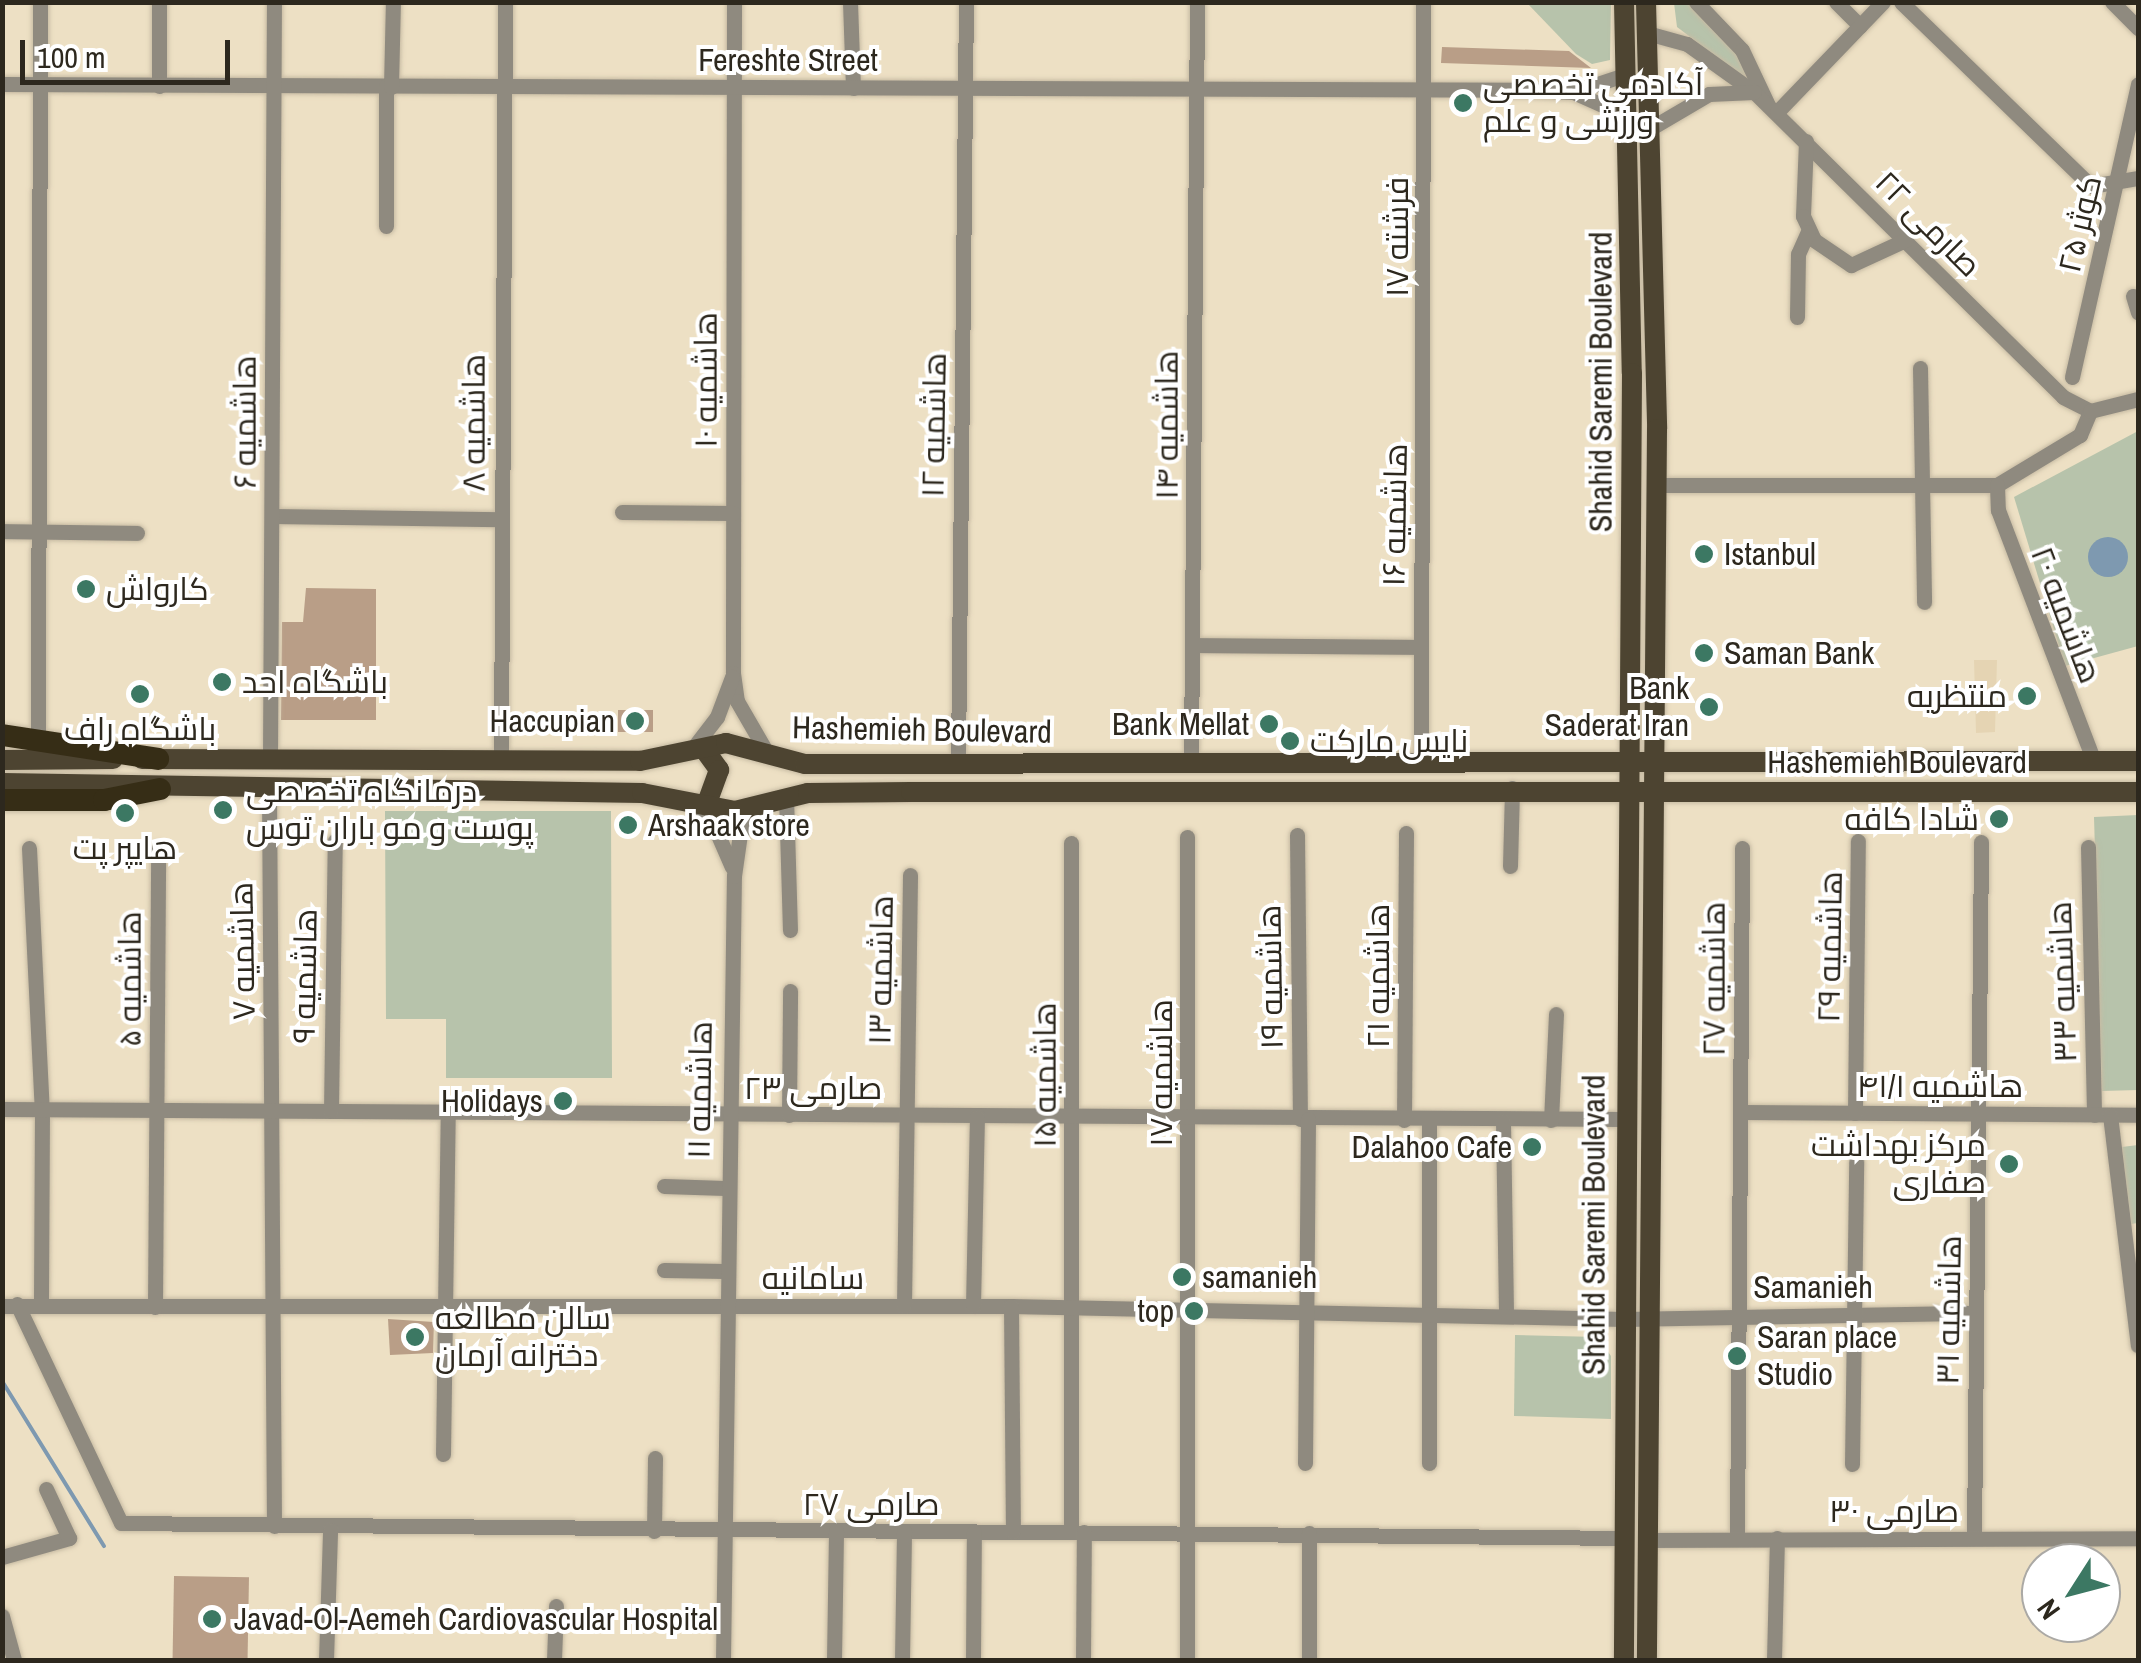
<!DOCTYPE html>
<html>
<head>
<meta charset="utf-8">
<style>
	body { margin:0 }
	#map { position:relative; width:2141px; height:1663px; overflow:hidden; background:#ede0c4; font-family:"Archivo Narrow",Cairo,sans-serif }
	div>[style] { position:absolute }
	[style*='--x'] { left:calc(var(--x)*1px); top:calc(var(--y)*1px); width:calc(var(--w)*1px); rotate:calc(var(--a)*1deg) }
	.built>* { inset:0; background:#e5d4b3 }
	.green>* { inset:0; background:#b7c3ab }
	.water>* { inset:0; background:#7e99b0 }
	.round { border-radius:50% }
	.stream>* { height:4px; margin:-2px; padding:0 2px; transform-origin:2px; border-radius:2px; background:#7e99b0 }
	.building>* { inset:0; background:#b99e87; transform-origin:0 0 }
	.roads { filter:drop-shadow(0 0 2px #c7bba3) drop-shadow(0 0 2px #c7bba3) }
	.minor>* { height:15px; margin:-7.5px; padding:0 7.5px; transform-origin:7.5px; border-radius:7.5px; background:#8f8a7f }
	.major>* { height:20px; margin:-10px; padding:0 10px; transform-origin:10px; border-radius:10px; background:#4d4431 }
	.highway>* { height:22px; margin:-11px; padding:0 11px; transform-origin:11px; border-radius:11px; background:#362d16 }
	.dots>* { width:28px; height:28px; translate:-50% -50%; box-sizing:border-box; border:5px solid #fff; border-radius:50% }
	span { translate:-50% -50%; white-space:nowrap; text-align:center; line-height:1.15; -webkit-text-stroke:8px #fff; paint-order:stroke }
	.street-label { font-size:32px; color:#2d281e }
	.poi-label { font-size:32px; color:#2d281e }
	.left { translate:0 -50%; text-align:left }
	.right { translate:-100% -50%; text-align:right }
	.frame { position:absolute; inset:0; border:5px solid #2d281e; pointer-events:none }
	.north { position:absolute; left:2021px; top:1543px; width:100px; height:100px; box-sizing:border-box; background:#fff; border:2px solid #aba9a5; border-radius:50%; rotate:234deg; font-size:28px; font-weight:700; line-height:40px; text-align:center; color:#2d281e }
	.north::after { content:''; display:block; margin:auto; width:35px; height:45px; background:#3c7863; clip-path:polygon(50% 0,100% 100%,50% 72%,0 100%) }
	.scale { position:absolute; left:20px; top:40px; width:210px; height:45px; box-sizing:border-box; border:5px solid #2d281e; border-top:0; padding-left:12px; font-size:30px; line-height:35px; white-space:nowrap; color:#2d281e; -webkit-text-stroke:8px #fff; paint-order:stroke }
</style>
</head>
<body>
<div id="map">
	<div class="built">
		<i style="clip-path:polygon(1974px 660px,1997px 660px,1995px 732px,1976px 733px)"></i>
	</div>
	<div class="green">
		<i style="clip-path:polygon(1527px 3px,1611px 3px,1610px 60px,1592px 64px,1576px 54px)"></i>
		<i style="clip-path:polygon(1674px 3px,1691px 3px,1750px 69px,1746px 79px,1677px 27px)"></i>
		<i style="clip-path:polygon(2138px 431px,2138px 646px,2065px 666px,2014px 497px)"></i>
		<i style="clip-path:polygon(385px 811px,611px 811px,612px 1078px,446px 1078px,446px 1019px,386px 1019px)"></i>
		<i style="clip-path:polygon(2138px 815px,2138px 1090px,2102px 1091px,2094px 817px)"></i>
		<i style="clip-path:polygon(2138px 1145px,2138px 1223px,2131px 1224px,2122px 1147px)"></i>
		<i style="clip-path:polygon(1515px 1335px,1598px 1337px,1611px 1356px,1611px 1419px,1514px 1416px)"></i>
	</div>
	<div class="water">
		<i class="round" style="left:2088px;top:537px;width:40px;height:40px"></i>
	</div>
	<div class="stream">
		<i style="--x:2;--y:1381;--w:194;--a:58.3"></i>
	</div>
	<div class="building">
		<i style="clip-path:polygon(1442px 47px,1569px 51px,1591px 68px,1441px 63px)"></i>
		<i style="clip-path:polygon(306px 588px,376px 589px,376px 720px,281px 720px,282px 622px,303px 622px)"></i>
		<i style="left:618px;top:710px;width:35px;height:22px"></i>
		<i style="clip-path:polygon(388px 1319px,434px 1322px,433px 1353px,390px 1355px)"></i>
		<i style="left:174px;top:1576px;width:75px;height:84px;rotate:1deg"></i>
	</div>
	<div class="roads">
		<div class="minor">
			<i style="--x:159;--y:2;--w:84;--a:90"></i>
			<i style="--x:734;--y:2;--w:671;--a:90.09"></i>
			<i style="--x:733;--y:673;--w:28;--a:82"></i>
			<i style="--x:737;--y:701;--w:58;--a:59.9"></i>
			<i style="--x:850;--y:2;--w:86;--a:88"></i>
			<i style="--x:1696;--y:2;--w:66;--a:46.2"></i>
			<i style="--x:1742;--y:50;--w:61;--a:64.7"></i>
			<i style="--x:1836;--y:2;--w:34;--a:45"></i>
			<i style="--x:1901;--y:2;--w:264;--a:44.1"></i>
			<i style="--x:2091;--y:186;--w:48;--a:-9.7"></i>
			<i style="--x:2112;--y:2;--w:37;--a:45"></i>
			<i style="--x:1647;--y:33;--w:41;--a:15.4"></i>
			<i style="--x:1687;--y:44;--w:82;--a:35.6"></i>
			<i style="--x:1754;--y:92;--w:434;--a:44.6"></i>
			<i style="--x:2063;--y:397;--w:30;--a:27"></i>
			<i style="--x:2;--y:84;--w:1528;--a:0.22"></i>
			<i style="--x:1530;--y:90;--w:43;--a:2.7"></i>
			<i style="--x:1573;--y:92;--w:59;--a:24"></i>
			<i style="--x:386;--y:86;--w:140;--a:90"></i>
			<i style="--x:391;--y:87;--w:85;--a:-88.7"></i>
			<i style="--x:1573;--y:92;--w:57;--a:-18.4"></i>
			<i style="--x:1777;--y:112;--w:153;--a:-46.1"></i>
			<i style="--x:1651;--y:128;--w:67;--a:-30.4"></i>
			<i style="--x:1709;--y:94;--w:45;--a:-2.5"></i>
			<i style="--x:1806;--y:141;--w:75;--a:92.3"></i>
			<i style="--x:1803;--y:216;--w:26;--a:65"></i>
			<i style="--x:1814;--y:240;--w:45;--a:34"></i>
			<i style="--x:1851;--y:265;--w:60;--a:-24.8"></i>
			<i style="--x:2133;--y:296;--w:17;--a:73"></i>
			<i style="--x:1797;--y:317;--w:63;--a:-89.1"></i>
			<i style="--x:1798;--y:254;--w:24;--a:-66"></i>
			<i style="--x:1920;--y:368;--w:234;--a:89"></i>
			<i style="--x:2072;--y:377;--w:300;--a:-77.3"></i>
			<i style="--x:1656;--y:485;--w:341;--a:0"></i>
			<i style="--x:1997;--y:485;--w:97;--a:-31.1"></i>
			<i style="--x:2080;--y:435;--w:26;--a:-67"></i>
			<i style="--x:2090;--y:411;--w:49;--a:-14"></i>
			<i style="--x:1997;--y:485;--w:25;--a:88"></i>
			<i style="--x:1998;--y:510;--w:270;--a:69.1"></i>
			<i style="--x:622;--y:512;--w:111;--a:0.5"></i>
			<i style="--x:272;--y:516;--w:229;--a:0.8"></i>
			<i style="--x:2;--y:531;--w:135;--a:0.8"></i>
			<i style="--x:1193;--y:645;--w:228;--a:0.5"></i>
			<i style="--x:38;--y:735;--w:733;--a:-89.84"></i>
			<i style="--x:690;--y:752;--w:44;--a:-52.4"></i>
			<i style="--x:717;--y:717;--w:43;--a:-69.4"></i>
			<i style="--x:270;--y:759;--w:757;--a:-89.7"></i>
			<i style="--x:501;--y:760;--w:758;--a:-89.7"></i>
			<i style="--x:958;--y:761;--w:759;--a:-89.4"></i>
			<i style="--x:1191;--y:762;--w:760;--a:-89.55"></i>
			<i style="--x:1421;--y:762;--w:760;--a:-89.85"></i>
			<i style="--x:269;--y:791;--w:735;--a:89.61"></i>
			<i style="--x:786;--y:796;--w:134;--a:88.3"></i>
			<i style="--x:694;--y:802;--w:24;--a:45"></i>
			<i style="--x:711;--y:819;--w:52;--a:66.4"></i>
			<i style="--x:1297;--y:835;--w:284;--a:89.4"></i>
			<i style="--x:1187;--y:837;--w:823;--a:90"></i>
			<i style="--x:1071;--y:843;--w:689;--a:90"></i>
			<i style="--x:2088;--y:847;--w:268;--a:88.7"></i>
			<i style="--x:29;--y:848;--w:262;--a:87.2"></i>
			<i style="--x:42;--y:1110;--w:195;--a:90.3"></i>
			<i style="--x:1510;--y:866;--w:78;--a:-88.5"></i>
			<i style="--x:2;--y:1109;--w:1621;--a:0.35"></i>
			<i style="--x:331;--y:1111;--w:270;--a:-89.2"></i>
			<i style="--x:1741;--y:1112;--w:397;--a:0.4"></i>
			<i style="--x:1855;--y:1113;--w:272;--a:-89.4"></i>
			<i style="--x:789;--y:1115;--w:124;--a:-89.5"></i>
			<i style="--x:2110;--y:1115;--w:232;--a:83.1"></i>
			<i style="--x:1404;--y:1120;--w:287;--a:-89.6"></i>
			<i style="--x:1429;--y:1120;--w:343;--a:90"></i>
			<i style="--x:1551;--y:1120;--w:106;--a:-87.3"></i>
			<i style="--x:1503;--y:1121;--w:194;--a:89.1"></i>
			<i style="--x:664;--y:1186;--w:61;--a:1.9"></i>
			<i style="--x:664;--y:1270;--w:61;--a:0.9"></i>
			<i style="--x:17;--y:1304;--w:242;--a:64.6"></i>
			<i style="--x:121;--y:1523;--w:1501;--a:0.57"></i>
			<i style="--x:2;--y:1306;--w:1009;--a:0"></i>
			<i style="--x:1011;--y:1306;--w:613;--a:1.21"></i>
			<i style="--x:1624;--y:1319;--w:352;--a:-1"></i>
			<i style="--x:904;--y:1306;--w:431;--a:-89.2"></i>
			<i style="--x:973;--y:1306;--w:189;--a:-88.8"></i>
			<i style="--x:1011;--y:1306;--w:226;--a:89.5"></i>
			<i style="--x:155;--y:1307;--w:458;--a:-89.6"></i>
			<i style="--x:443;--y:1454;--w:343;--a:-89.2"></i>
			<i style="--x:1305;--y:1463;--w:344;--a:-89.5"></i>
			<i style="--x:1852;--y:1464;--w:302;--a:-89.2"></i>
			<i style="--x:654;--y:1531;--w:73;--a:-89.2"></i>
			<i style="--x:1309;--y:1533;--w:127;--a:90"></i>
			<i style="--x:1737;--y:1538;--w:690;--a:-89.58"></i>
			<i style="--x:1974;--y:1538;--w:696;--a:-89.42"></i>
			<i style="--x:1649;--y:1540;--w:489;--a:-0.2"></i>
			<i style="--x:2;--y:1557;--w:70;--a:-15.8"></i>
			<i style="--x:69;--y:1538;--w:54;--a:-115.1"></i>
			<i style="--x:2;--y:1616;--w:46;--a:74.7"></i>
			<i style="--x:326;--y:1660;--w:130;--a:-88.2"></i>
			<i style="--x:554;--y:1660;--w:54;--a:-87.9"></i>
			<i style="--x:723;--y:1660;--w:784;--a:-89.2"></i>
			<i style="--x:734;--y:876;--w:42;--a:-81.9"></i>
			<i style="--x:740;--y:834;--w:38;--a:-51"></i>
			<i style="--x:834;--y:1660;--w:129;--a:-89.1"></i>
			<i style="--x:902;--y:1660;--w:129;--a:-89.1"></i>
			<i style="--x:973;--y:1660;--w:128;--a:-89.6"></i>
			<i style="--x:1083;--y:1660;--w:128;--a:-89.6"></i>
			<i style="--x:1774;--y:1660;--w:122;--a:-88.6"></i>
		</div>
		<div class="major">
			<i style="--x:1624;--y:2;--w:371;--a:88.8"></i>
			<i style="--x:1632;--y:373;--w:1287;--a:90.36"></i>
			<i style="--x:1646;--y:2;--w:427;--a:88.5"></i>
			<i style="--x:1657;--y:429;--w:1231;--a:90.47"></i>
			<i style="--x:704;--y:749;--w:26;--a:54"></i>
			<i style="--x:719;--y:770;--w:37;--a:110"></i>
			<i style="--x:142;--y:759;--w:498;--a:0.2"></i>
			<i style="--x:640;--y:761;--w:88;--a:-11.8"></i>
			<i style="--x:726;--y:743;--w:82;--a:14.9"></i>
			<i style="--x:805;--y:764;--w:1333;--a:-0.13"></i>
			<i style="--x:2;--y:760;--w:111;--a:-0.5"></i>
			<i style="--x:2;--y:783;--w:640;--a:0.9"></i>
			<i style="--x:642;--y:793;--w:95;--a:11"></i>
			<i style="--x:735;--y:811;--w:75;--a:-13.9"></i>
			<i style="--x:808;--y:793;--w:103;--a:-0.6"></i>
			<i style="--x:911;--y:792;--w:1227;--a:0"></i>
		</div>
		<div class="highway">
			<i style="--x:2;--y:735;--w:158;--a:8.7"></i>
			<i style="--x:2;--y:800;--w:102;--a:0"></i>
			<i style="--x:104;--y:800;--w:57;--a:-11.1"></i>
		</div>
	</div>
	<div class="dots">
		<i style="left:1463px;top:103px;background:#3c7863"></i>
		<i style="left:1704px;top:554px;background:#3c7863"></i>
		<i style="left:86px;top:589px;background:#3c7863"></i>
		<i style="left:1704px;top:653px;background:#3c7863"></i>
		<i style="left:222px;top:682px;background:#3c7863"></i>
		<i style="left:140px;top:694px;background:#3c7863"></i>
		<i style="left:2027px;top:696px;background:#3c7863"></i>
		<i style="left:1709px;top:707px;background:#3c7863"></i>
		<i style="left:635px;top:721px;background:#3c7863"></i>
		<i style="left:1269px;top:724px;background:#3c7863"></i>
		<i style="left:1290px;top:741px;background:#3c7863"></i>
		<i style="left:223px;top:810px;background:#3c7863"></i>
		<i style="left:125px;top:813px;background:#3c7863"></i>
		<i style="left:1999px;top:819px;background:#3c7863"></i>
		<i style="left:628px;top:825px;background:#3c7863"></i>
		<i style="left:563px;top:1101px;background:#3c7863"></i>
		<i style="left:1532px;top:1147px;background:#3c7863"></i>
		<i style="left:2009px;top:1164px;background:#3c7863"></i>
		<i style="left:1182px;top:1277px;background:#3c7863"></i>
		<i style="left:1194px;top:1311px;background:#3c7863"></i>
		<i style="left:415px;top:1337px;background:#3c7863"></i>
		<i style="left:1737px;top:1356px;background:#3c7863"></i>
		<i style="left:212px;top:1619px;background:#3c7863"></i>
	</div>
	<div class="street-label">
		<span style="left:788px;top:60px">Fereshte Street</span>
		<span style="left:1928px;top:224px;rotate:45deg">صارمی ۲۲</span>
		<span style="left:2080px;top:224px;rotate:-77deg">کوثر ۲۵</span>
		<span style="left:1397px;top:237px;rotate:-90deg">فرشته ۱۷</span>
		<span style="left:706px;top:380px;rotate:-90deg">هاشمیه ۱۰</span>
		<span style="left:1601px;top:382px;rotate:-90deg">Shahid Saremi Boulevard</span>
		<span style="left:245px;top:422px;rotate:-90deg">هاشمیه ۶</span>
		<span style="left:474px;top:423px;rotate:-90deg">هاشمیه ۸</span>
		<span style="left:934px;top:425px;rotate:-89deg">هاشمیه ۱۲</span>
		<span style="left:1167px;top:425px;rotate:-90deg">هاشمیه ۱۴</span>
		<span style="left:1395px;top:515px;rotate:-89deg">هاشمیه ۱۶</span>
		<span style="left:2066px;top:615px;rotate:69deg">هاشمیه ۲۰</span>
		<span style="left:922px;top:730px;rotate:1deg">Hashemieh Boulevard</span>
		<span style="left:1897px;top:762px">Hashemieh Boulevard</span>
		<span style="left:1830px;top:947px;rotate:-89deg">هاشمیه ۲۹</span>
		<span style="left:243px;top:951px;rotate:-91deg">هاشمیه ۷</span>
		<span style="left:881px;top:970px;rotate:-89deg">هاشمیه ۱۳</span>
		<span style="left:305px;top:976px;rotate:-89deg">هاشمیه ۹</span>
		<span style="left:1378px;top:976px;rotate:-90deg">هاشمیه ۲۱</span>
		<span style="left:1271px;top:977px;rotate:-91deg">هاشمیه ۱۹</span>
		<span style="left:130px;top:979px;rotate:-90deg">هاشمیه ۵</span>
		<span style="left:1714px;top:979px;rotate:-90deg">هاشمیه ۲۷</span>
		<span style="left:2063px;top:982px;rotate:-92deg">هاشمیه ۳۳</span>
		<span style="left:1161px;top:1073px;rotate:-90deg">هاشمیه ۱۷</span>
		<span style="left:1045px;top:1075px;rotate:-90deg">هاشمیه ۱۵</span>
		<span style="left:1940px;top:1086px">هاشمیه ۴۱/۱</span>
		<span style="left:813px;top:1088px">صارمی ۲۳</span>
		<span style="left:700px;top:1090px;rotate:-89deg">هاشمیه ۱۱</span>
		<span style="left:1594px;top:1225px;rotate:-90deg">Shahid Saremi Boulevard</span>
		<span style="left:813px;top:1278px">سامانیه</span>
		<span style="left:1813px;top:1287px">Samanieh</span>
		<span style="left:1949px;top:1310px;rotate:-89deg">هاشمیه ۳۱</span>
		<span style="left:871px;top:1504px">صارمی ۲۷</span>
		<span style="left:1894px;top:1511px">صارمی ۳۰</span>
	</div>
	<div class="poi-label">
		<span class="left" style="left:1483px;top:103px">آکادمی تخصصی<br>ورزشی و علم</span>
		<span class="left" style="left:1724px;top:554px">Istanbul</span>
		<span class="left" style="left:106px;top:589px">کارواش</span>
		<span class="left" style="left:1724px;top:653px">Saman Bank</span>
		<span class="left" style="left:242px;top:682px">باشگاه احد</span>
		<span class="right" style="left:1689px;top:707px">Bank<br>Saderat Iran</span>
		<span class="right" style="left:2007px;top:696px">منتظریه</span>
		<span class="right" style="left:615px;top:721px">Haccupian</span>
		<span class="right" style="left:1249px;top:724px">Bank Mellat</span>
		<span style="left:140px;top:729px">باشگاه راف</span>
		<span class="left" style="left:1310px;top:741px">نایس مارکت</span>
		<span class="left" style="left:246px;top:810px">درمانگاه تخصصی<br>پوست و مو باران توس</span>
		<span class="right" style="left:1979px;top:819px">شادا کافه</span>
		<span class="left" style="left:648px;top:825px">Arshaak store</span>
		<span style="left:125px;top:848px">هایپر پت</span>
		<span class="right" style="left:543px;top:1101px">Holidays</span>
		<span class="right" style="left:1986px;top:1164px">مرکز بهداشت<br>صفاری</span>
		<span class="right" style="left:1512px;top:1147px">Dalahoo Cafe</span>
		<span class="left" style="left:1202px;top:1277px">samanieh</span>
		<span class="right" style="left:1174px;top:1311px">top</span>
		<span class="left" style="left:435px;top:1337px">سالن مطالعه<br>دخترانه آرمان</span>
		<span class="left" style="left:1757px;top:1356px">Saran place<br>Studio</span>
		<span class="left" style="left:234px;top:1619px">Javad-Ol-Aemeh Cardiovascular Hospital</span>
	</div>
	<div class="frame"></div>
	<div class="north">N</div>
	<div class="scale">100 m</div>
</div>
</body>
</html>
